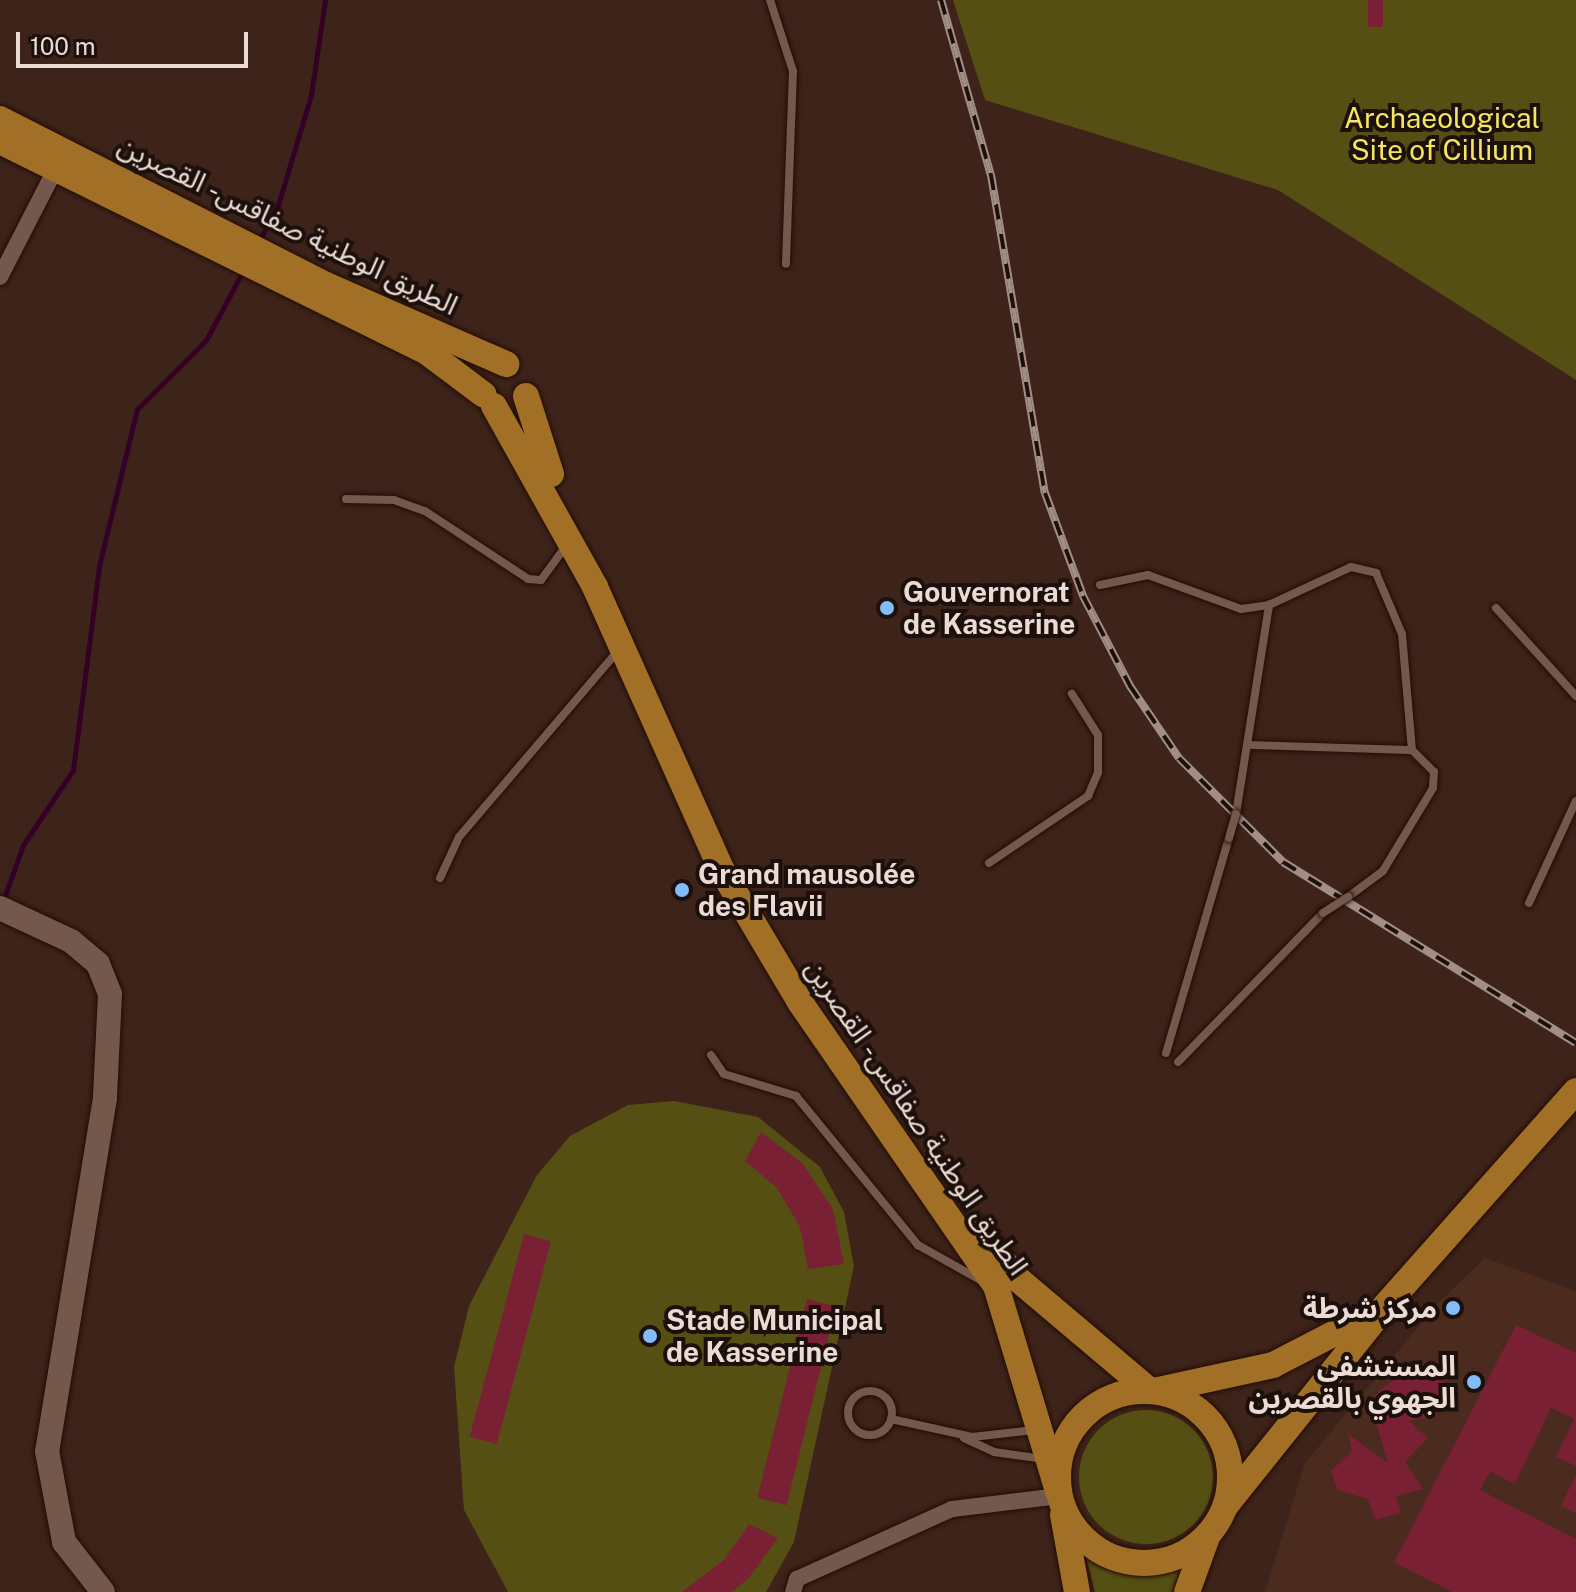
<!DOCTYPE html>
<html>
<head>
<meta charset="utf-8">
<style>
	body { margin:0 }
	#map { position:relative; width:1576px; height:1592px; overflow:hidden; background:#3d2319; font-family:"Public Sans","Noto Sans Arabic",sans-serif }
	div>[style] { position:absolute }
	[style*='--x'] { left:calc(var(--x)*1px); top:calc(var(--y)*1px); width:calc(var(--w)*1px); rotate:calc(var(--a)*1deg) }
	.built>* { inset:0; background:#4a2b1e }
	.green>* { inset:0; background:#564f14 }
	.round { border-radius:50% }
	.stream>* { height:5px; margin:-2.5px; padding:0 2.5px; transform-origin:2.5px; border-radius:2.5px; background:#350026 }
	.building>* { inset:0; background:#7a2034; transform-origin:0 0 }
	.roads { filter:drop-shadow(0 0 2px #230c04) drop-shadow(0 0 2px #230c04) }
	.lane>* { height:8px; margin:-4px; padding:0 4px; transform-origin:4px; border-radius:4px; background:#75584c }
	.lane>.ring { margin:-4px; padding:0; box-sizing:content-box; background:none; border:8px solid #75584c; border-radius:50% }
	.street>* { height:16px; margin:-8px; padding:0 8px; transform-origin:8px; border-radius:8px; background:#75584c }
	.secondary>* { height:24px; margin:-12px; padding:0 12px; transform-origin:12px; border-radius:12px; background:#75584c }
	.primary>* { height:26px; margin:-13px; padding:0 13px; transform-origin:13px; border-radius:13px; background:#a16f26 }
	.primary>.ring { margin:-13px; padding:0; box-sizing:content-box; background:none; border:26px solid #a16f26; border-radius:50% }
	.rail>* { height:8px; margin-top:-4px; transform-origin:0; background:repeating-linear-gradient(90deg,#1b100b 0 15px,#a28e85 0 30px); box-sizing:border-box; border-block:2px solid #a28e85 }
	.bridges { filter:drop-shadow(0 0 2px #230c04) drop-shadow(0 0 2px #230c04) }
	.lane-bridge>* { height:8px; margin:-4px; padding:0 4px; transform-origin:4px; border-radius:4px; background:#75584c }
	.dots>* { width:22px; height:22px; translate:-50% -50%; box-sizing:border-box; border:4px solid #1b100b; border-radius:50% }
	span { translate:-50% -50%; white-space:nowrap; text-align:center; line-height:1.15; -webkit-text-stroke:8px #1b100b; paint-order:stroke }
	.park-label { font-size:28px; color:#f6e55f }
	.street-label { font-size:28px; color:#ecdbd4 }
	.poi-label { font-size:28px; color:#ecdbd4; font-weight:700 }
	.left { translate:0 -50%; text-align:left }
	.right { translate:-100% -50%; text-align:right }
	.scale { position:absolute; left:16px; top:32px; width:232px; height:36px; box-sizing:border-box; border:4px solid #ecdbd4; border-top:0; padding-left:10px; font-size:24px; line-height:28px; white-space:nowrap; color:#ecdbd4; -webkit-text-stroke:6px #1b100b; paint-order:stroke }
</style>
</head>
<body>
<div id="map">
	<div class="built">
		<i style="clip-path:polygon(1485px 1258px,1576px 1291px,1576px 1592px,1265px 1592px,1305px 1463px,1439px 1302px)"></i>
	</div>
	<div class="green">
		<i style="clip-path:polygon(953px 0,1576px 0,1576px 380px,1278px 190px,985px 100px)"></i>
		<i style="clip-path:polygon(674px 1101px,758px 1117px,820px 1167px,844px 1212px,854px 1266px,794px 1542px,766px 1592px,508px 1592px,464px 1510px,454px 1367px,469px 1306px,537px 1175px,570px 1136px,628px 1105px)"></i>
		<i class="round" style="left:1079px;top:1410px;width:134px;height:134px"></i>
		<i style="clip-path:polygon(1085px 1553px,1120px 1573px,1181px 1570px,1172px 1592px,1095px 1592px)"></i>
	</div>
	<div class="stream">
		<i style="--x:259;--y:241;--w:41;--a:-62.2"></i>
		<i style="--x:278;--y:205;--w:115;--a:-73.3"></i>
		<i style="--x:311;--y:95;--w:96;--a:-81.6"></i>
		<i style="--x:3;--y:901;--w:59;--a:-70.3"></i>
		<i style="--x:23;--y:845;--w:90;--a:-56.3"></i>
		<i style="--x:73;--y:770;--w:206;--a:-82.7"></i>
		<i style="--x:99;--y:566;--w:162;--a:-76.4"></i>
		<i style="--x:137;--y:409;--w:98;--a:-45"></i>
		<i style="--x:206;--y:340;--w:78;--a:-61.8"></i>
	</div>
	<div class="building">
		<i style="left:1368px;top:0;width:15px;height:27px"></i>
		<i style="clip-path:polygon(761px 1132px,803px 1164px,833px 1209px,844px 1264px,808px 1269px,800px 1227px,777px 1188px,745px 1161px)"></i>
		<i style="left:524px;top:1234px;width:28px;height:210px;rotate:15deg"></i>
		<i style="left:807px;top:1299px;width:30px;height:205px;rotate:14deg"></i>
		<i style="clip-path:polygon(1516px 1325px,1576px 1353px,1576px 1466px,1556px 1457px,1574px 1419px,1551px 1408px,1515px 1484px,1490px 1472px,1480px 1490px,1576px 1539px,1576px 1592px,1452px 1592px,1394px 1562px)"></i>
		<i style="clip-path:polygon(1418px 1360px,1422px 1374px,1444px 1367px,1442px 1391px,1451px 1389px,1454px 1401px,1436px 1404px,1438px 1415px,1409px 1421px,1428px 1438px,1405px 1462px,1423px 1489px,1396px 1496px,1401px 1513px,1375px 1520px,1368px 1499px,1337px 1490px,1331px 1471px,1352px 1451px,1348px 1434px,1388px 1463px,1376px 1421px,1378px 1392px)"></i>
		<i style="clip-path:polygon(1576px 1475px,1576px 1513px,1561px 1506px)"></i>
		<i style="clip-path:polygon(749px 1524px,778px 1538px,748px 1579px,731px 1592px,682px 1592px,725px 1559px)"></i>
	</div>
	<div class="roads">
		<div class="lane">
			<i style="--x:770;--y:0;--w:75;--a:72.1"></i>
			<i style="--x:793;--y:71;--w:193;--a:92.1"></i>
			<i style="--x:346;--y:499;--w:48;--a:1.2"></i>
			<i style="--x:394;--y:500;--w:33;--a:20"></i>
			<i style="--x:425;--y:511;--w:123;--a:33.4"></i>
			<i style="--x:528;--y:579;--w:13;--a:4"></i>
			<i style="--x:541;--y:580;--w:42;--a:-53.7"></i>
			<i style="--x:1100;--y:585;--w:49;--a:-11.8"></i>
			<i style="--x:1148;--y:575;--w:99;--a:20.1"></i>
			<i style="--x:1241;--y:609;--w:28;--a:-8"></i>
			<i style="--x:1269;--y:605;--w:90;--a:-24.9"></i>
			<i style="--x:1351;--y:567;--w:26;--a:13"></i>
			<i style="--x:1376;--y:573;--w:66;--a:66.9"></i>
			<i style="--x:1402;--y:634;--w:116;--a:85.1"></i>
			<i style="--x:1412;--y:750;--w:31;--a:45"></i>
			<i style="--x:1434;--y:772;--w:16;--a:94"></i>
			<i style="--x:1433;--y:788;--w:97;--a:121.1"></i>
			<i style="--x:1383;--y:871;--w:44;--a:143.4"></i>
			<i style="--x:1496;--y:608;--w:119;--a:47.7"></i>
			<i style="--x:1252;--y:745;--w:160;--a:1.8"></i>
			<i style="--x:1236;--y:814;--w:212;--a:-81"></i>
			<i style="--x:989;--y:863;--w:120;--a:-34.1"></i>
			<i style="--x:1088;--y:796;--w:26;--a:-67"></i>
			<i style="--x:1098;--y:772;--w:37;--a:-90"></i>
			<i style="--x:1098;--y:735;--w:49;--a:-122.4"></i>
			<i style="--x:440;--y:878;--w:45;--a:-65.1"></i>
			<i style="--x:459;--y:837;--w:245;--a:-49.5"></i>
			<i style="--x:1529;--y:903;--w:112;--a:-65.3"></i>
			<i style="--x:1166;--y:1053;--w:224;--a:-73.7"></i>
			<i style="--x:711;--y:1055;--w:23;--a:56"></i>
			<i style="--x:724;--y:1074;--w:75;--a:17"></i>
			<i style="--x:796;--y:1096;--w:193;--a:50.7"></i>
			<i style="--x:918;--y:1245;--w:76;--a:29.3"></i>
			<i style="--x:1178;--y:1062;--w:208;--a:-45.8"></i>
			<i class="ring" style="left:848px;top:1391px;width:36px;height:36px"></i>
			<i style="--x:891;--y:1419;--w:83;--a:12.5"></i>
			<i style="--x:972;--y:1437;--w:63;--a:-6.3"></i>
			<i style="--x:964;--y:1438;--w:33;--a:25"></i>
			<i style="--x:994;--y:1452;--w:49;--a:8.1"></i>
		</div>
		<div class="street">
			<i style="--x:0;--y:277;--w:120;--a:-62.8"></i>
			<i style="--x:793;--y:1592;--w:14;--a:-73"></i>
			<i style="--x:797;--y:1579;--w:170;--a:-24.3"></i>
			<i style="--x:952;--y:1509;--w:108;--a:-6.9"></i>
		</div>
		<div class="secondary">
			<i style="--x:0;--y:908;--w:78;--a:24.9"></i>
			<i style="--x:71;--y:941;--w:35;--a:40"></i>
			<i style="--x:98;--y:964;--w:32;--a:68"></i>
			<i style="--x:110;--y:994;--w:104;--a:92.8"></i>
			<i style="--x:105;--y:1098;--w:358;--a:99.3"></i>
			<i style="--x:47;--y:1451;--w:93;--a:79.4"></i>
			<i style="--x:64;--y:1542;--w:63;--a:52"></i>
		</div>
		<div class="primary">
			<i style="--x:0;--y:119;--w:366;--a:27"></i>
			<i style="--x:326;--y:285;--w:197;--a:23.7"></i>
			<i style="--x:0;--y:141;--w:476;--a:26.3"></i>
			<i style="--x:427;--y:352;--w:71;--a:37"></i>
			<i style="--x:526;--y:396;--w:82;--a:72.2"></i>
			<i style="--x:494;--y:406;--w:207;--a:60.8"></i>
			<i style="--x:595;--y:587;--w:309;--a:65.9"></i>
			<i style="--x:721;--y:869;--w:155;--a:59.3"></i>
			<i style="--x:800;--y:1002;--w:345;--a:55.4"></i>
			<i style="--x:996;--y:1286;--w:215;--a:73.2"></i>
			<i style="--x:977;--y:1230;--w:67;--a:49.9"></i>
			<i style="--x:1020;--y:1281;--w:169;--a:40.2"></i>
			<i class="ring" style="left:1058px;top:1391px;width:146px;height:146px"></i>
			<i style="--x:1154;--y:1391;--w:122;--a:-12.3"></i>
			<i style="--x:1273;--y:1365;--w:109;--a:-27.3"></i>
			<i style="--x:1226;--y:1505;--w:256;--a:-51.3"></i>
			<i style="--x:1386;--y:1305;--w:286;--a:-48.4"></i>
			<i style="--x:1063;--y:1515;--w:78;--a:79.7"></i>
			<i style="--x:1187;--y:1592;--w:59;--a:-70"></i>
		</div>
	</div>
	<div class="rail">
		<i style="--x:941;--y:0;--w:182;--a:74.1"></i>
		<i style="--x:991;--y:175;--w:323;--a:80.4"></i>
		<i style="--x:1045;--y:493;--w:110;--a:69.7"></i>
		<i style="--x:1083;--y:596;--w:102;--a:62.4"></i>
		<i style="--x:1130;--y:686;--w:87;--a:55.8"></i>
		<i style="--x:1179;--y:758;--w:147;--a:45"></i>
		<i style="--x:1283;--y:862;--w:344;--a:31.7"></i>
	</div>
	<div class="bridges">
		<div class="lane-bridge">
			<i style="--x:1229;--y:838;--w:25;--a:-74"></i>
			<i style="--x:1323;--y:913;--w:30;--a:-33"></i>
		</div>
	</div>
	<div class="dots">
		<i style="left:887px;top:608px;background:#83bcfb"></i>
		<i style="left:682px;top:890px;background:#83bcfb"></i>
		<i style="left:1453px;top:1308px;background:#83bcfb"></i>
		<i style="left:650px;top:1336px;background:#83bcfb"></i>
		<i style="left:1474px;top:1382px;background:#83bcfb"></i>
	</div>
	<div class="park-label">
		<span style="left:1442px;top:134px">Archaeological<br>Site of Cillium</span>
	</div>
	<div class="street-label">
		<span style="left:288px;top:225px;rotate:26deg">الطريق الوطنية صفاقس - القصرين</span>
		<span style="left:917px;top:1117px;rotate:56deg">الطريق الوطنية صفاقس - القصرين</span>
	</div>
	<div class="poi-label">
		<span class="left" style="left:903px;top:608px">Gouvernorat<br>de Kasserine</span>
		<span class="left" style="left:698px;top:890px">Grand mausolée<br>des Flavii</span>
		<span class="right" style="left:1437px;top:1308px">مركز شرطة</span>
		<span class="left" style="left:666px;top:1336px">Stade Municipal<br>de Kasserine</span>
		<span class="right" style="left:1456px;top:1382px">المستشفى<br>الجهوي بالقصرين</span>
	</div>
	<div class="scale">100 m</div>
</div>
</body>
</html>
